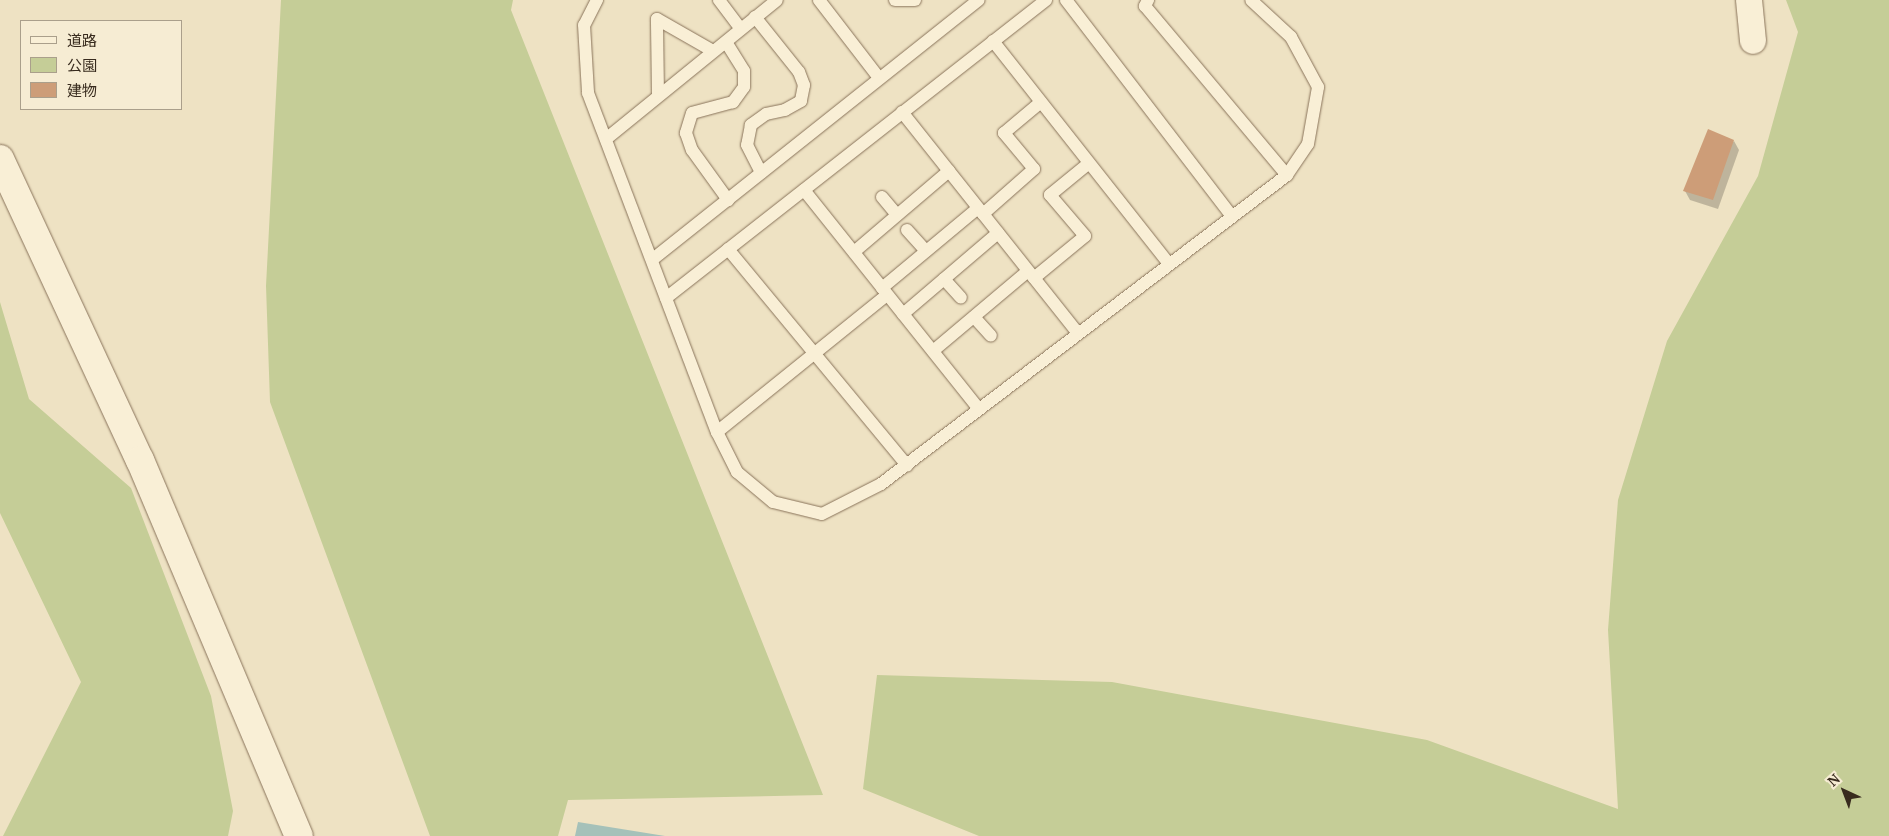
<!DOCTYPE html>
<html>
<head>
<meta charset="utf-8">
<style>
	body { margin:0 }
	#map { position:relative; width:1889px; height:836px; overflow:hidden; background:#eee2c3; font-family:"PT Serif","Noto Sans JP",serif }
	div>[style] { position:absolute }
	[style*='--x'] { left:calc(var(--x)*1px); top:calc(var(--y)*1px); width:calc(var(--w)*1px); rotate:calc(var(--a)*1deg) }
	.green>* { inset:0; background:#c5cd97 }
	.water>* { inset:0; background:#a5c1b9 }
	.shadow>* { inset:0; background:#0003 }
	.building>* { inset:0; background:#cd9d78 }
	.roads { filter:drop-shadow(0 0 1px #89735a) drop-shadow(0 0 1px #89735a) }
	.lane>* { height:12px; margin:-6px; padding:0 6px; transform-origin:6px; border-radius:6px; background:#f9efd6 }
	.street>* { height:26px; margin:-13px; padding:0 13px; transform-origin:13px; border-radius:13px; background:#f9efd6 }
	.secondary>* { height:28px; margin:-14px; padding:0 14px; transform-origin:14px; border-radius:14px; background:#f9efd6 }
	span { translate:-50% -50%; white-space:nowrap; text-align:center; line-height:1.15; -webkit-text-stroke:5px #f6ecd3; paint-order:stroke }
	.legend { position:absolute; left:20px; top:20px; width:162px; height:90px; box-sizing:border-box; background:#f6ecd3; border:1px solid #aa9f8b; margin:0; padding:6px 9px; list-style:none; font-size:15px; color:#382b1e }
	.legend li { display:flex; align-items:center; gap:10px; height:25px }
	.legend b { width:25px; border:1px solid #aa9f8b }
	.north { position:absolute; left:1819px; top:766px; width:50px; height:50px; -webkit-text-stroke:4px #f6ecd3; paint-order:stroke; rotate:317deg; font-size:14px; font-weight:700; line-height:20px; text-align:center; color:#382b1e }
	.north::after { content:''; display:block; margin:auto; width:18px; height:22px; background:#382b1e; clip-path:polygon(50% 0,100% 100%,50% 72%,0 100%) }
</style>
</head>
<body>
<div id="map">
	<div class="green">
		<i style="clip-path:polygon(281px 0,513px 0,511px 10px,823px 795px,568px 800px,558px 836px,430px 836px,270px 402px,266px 286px)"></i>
		<i style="clip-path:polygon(1786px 0,1889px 0,1889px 836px,979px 836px,863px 789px,877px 675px,1112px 682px,1427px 740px,1618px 809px,1608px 630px,1618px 500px,1667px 341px,1758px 176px,1798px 32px)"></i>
		<i style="clip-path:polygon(0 302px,29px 399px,131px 488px,211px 696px,233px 811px,228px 836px,3px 836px,81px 682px,0 513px)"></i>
	</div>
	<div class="water">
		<i style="clip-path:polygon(578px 822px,665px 836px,575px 836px)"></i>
	</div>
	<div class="shadow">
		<i style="clip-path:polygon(1734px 141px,1739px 150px,1718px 209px,1690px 200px,1685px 191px)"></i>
	</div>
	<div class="building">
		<i style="clip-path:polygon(1708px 129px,1734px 140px,1713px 200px,1683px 191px)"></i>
	</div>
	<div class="roads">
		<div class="lane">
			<i style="--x:597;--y:0;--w:28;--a:117"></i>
			<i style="--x:584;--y:25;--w:68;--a:86.6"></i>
			<i style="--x:588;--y:93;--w:363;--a:69.2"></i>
			<i style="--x:717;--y:432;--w:45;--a:63.4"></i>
			<i style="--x:737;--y:472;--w:47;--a:39.8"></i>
			<i style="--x:773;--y:502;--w:50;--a:13.8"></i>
			<i style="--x:822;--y:514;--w:66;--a:-27"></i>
			<i style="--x:881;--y:484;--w:510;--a:-37.27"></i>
			<i style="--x:1287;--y:175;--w:37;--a:-56"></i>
			<i style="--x:1308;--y:144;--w:58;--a:-80"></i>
			<i style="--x:1318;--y:87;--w:57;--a:-118.4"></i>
			<i style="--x:1291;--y:37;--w:54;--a:-137.2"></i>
			<i style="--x:719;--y:0;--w:36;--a:53"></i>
			<i style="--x:819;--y:0;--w:98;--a:52.4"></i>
			<i style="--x:895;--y:0;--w:20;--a:0"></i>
			<i style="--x:1066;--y:0;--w:272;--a:52.5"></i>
			<i style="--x:1148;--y:0;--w:7;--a:117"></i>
			<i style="--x:1145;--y:6;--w:221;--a:50"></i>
			<i style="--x:755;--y:17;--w:70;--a:51.3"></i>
			<i style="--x:799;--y:72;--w:14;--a:69"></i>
			<i style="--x:804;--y:85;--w:16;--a:101"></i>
			<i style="--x:801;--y:101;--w:18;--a:151"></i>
			<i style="--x:785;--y:110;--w:19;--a:168"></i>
			<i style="--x:766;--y:114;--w:19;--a:144"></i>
			<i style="--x:751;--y:125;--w:20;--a:101"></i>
			<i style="--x:747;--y:145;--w:31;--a:63"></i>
			<i style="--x:993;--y:41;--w:284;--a:51.7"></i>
			<i style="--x:726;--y:42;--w:34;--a:58"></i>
			<i style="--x:744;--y:71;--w:16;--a:90"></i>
			<i style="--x:744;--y:87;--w:19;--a:126"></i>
			<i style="--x:733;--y:102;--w:42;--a:165"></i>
			<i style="--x:692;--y:113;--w:21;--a:107"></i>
			<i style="--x:686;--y:133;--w:18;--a:71"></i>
			<i style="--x:692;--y:150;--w:62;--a:54.2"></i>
			<i style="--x:658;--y:95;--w:76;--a:-90.8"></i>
			<i style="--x:657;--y:19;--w:64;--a:29.7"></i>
			<i style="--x:902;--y:112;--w:283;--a:51.5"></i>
			<i style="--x:606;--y:139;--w:220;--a:-39.1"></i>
			<i style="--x:804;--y:190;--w:280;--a:51.4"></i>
			<i style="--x:882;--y:197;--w:23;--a:50"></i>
			<i style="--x:983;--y:214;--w:68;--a:-41.4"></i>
			<i style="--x:1034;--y:169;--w:47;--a:-129.8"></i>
			<i style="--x:1004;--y:133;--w:48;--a:-40"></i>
			<i style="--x:907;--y:230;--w:28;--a:48"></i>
			<i style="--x:728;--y:249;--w:281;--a:50.4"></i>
			<i style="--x:854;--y:252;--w:125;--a:-40.5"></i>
			<i style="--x:653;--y:259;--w:416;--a:-38.5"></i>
			<i style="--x:1034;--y:278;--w:66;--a:-39.5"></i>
			<i style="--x:1085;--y:236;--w:54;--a:-130.5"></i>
			<i style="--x:1050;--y:195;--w:50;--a:-39.4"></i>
			<i style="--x:944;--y:279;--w:25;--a:48"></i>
			<i style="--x:882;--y:288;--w:125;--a:-39.8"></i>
			<i style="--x:666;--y:298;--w:483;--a:-38.1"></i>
			<i style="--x:903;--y:314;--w:125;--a:-40.5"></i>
			<i style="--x:974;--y:317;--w:25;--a:48"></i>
			<i style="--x:933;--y:351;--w:124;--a:-40.1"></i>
			<i style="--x:717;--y:432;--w:218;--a:-38.9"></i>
		</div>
		<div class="street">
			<i style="--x:1749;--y:0;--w:41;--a:84.4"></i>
		</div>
		<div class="secondary">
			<i style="--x:0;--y:159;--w:332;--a:65.1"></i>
			<i style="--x:140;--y:460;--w:408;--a:67.1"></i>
		</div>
	</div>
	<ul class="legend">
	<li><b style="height:6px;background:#f9efd6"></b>道路</li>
	<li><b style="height:14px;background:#c5cd97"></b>公園</li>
	<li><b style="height:14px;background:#cd9d78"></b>建物</li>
	</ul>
	<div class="north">N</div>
</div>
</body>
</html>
